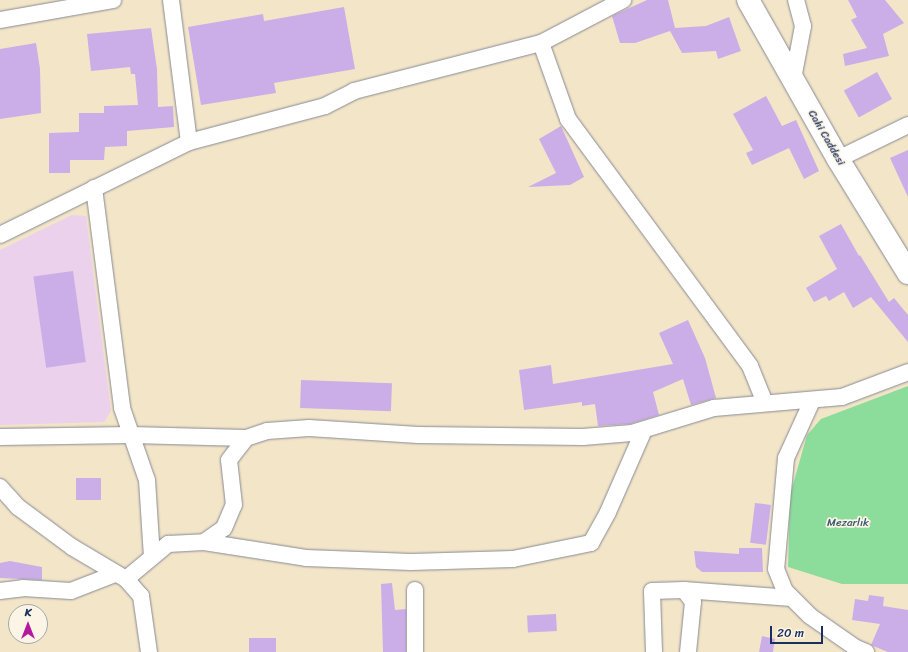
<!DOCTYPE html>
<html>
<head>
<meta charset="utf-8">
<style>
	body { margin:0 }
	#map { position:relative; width:908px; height:652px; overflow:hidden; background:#f3e5c8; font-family:Sriracha,sans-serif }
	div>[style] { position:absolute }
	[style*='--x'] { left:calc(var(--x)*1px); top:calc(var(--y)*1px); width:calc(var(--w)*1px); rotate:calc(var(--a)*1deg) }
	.built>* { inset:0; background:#ebd1eb }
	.green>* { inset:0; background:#8cdc9c }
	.building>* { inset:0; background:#cbaee7; transform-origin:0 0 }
	.roads { filter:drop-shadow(0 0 1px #878a93) drop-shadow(0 0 1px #878a93) }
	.street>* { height:16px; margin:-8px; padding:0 8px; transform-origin:8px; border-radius:8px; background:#fff }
	.secondary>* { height:22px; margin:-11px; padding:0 11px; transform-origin:11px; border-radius:11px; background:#fff }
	span { translate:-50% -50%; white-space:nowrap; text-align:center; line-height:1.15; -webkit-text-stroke:3.5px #fcf5e5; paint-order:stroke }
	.street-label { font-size:11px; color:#1b2f5e }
	.park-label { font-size:11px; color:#375a6e }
	.north { position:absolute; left:8px; top:604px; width:40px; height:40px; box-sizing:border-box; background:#fcf5e5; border:1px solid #a2a6af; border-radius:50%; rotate:0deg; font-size:11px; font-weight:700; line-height:16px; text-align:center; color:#1b2f5e }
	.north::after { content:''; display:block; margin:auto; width:14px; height:18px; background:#b5179e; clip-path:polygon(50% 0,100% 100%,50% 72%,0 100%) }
	.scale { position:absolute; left:770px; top:626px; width:53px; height:18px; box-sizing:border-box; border:2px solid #1b2f5e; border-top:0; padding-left:5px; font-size:12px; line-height:14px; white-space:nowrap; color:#1b2f5e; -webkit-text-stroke:3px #fcf5e5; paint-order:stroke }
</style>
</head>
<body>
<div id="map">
	<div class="built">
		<i style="clip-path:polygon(72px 215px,86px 216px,111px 411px,104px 422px,0 425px,0 250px)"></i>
	</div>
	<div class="green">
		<i style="clip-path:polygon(908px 386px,908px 584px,842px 584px,788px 567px,790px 495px,807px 435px,821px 419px)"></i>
	</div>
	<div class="building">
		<i style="clip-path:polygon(647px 0,668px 0,675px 28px,706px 26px,729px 17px,741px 51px,718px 59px,716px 51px,682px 53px,670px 31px,635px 43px,620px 43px,612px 16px)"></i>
		<i style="clip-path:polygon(848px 0,885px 0,904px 23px,883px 34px,889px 56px,845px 66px,843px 54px,867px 48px,851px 20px,857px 17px)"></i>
		<i style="clip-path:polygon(344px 7px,355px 69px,274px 83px,276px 93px,201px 105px,188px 27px,263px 14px,264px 21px)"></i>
		<i style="clip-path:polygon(151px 28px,157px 69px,158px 107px,173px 106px,174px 127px,127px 131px,127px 146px,105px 147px,104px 160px,70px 160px,70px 173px,49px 173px,49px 133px,79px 132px,79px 113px,104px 113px,104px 106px,138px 105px,135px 74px,131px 74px,130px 67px,91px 71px,87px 34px)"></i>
		<i style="clip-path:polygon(36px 43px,40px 69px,41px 113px,0 119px,0 49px)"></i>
		<i style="left:877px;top:72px;width:31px;height:38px;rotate:61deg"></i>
		<i style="clip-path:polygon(766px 96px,782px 126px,796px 120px,819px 171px,804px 179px,789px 148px,752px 165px,746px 153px,753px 150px,733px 114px)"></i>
		<i style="clip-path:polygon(561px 126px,584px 177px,570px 185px,528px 187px,556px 173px,539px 139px)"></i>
		<i style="clip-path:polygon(908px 150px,908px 197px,890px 158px)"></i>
		<i style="clip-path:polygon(841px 224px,859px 256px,860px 255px,889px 302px,894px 298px,908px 315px,908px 342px,871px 297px,853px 308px,844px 292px,829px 301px,826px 296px,814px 302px,806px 288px,837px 269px,819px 236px)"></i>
		<i style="left:73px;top:271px;width:92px;height:40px;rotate:82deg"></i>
		<i style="clip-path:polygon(688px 320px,705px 358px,716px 398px,691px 405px,683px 379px,653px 392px,659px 415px,630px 424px,598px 426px,595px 404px,582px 406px,582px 402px,524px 410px,519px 370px,551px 365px,553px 384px,673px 364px,659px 333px)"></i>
		<i style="left:301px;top:380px;width:91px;height:28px;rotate:2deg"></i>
		<i style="left:76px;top:478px;width:25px;height:22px"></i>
		<i style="left:755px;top:503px;width:16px;height:40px;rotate:7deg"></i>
		<i style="clip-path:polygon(739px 548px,762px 548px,763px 572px,702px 572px,696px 567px,694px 551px,739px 554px)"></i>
		<i style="clip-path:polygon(10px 561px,42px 567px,42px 580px,0 578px,0 563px)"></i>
		<i style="clip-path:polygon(392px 583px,395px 610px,406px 609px,406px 652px,383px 652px,381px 584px)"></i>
		<i style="clip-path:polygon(869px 595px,884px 597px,883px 606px,908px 610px,908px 652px,888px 652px,871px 645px,880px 624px,852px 620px,855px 599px,868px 601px)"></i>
		<i style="left:556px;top:614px;width:17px;height:29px;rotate:87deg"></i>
		<i style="clip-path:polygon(762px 636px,775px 639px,773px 652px,759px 652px)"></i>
		<i style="left:249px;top:638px;width:27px;height:14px"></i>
	</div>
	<div class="roads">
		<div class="street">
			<i style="--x:171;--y:0;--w:143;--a:82.8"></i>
			<i style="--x:0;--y:20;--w:115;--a:-10"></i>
			<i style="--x:541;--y:43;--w:81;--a:70.4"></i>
			<i style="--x:568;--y:119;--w:307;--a:53.6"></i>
			<i style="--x:750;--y:366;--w:40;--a:68"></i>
			<i style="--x:793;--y:79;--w:54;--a:-79.3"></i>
			<i style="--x:803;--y:26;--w:27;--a:-105"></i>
			<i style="--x:838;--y:159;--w:78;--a:-25.9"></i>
			<i style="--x:94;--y:188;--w:222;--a:82.7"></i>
			<i style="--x:122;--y:408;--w:76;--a:70.9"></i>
			<i style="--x:147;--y:480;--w:77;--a:86.3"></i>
			<i style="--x:0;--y:235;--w:211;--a:-26.2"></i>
			<i style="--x:189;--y:142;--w:141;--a:-14.8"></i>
			<i style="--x:325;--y:106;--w:33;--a:-27"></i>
			<i style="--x:354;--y:91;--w:193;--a:-14.4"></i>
			<i style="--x:541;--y:43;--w:93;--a:-27.7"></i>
			<i style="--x:812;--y:401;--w:63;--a:114.5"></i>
			<i style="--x:786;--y:458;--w:111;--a:95.1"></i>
			<i style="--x:776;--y:569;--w:24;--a:68"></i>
			<i style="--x:785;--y:591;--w:35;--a:45"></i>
			<i style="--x:810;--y:616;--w:56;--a:34.8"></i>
			<i style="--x:856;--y:648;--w:11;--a:22"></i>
			<i style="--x:0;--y:437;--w:131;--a:-0.9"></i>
			<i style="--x:131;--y:435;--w:115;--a:1.5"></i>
			<i style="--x:0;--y:487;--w:27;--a:48"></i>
			<i style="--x:18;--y:507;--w:67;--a:36.5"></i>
			<i style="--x:72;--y:547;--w:63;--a:30.7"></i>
			<i style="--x:126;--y:579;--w:23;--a:49"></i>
			<i style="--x:141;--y:596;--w:57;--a:81.9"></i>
			<i style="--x:204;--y:542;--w:103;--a:8.9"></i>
			<i style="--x:306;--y:558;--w:105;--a:2.2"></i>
			<i style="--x:411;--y:562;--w:102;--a:-1.7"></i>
			<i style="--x:513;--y:559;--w:80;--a:-11.6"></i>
			<i style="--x:591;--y:543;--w:35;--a:-61"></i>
			<i style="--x:608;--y:512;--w:90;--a:-66.3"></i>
			<i style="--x:126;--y:579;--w:55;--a:-39.8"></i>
			<i style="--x:168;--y:544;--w:36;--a:-3"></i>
			<i style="--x:204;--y:542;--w:24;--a:-35"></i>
			<i style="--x:224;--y:528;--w:25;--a:-67"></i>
			<i style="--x:234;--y:505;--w:45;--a:-96.3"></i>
			<i style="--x:229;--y:460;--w:28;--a:-52"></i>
			<i style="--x:246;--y:438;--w:22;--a:-18"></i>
			<i style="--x:267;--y:431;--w:42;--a:-4.1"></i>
			<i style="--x:309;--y:428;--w:109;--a:3.7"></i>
			<i style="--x:418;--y:435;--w:165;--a:0.7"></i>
			<i style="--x:583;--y:437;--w:49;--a:-4.7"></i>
			<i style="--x:632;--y:433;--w:86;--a:-17"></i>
			<i style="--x:714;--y:408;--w:128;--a:-4.9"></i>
			<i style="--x:842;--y:397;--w:71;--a:-20.7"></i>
			<i style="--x:684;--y:590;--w:108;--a:4.2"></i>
			<i style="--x:0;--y:591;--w:23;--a:-7"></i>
			<i style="--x:23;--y:588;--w:48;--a:3.6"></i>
			<i style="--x:71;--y:591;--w:47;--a:-21.1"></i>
			<i style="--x:415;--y:652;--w:62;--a:-90"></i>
			<i style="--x:654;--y:652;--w:61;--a:-91.9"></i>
			<i style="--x:652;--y:591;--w:32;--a:-2"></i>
			<i style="--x:684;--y:590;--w:15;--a:53"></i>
			<i style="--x:693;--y:602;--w:50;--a:95.7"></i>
		</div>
		<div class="secondary">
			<i style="--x:748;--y:0;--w:183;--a:60.5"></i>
			<i style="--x:838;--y:159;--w:134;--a:58.4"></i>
		</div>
	</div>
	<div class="street-label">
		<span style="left:826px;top:138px;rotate:60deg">Cahi Caddesi</span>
	</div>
	<div class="park-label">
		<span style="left:848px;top:523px">Mezarlık</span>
	</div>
	<div class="north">K</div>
	<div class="scale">20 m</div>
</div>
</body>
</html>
